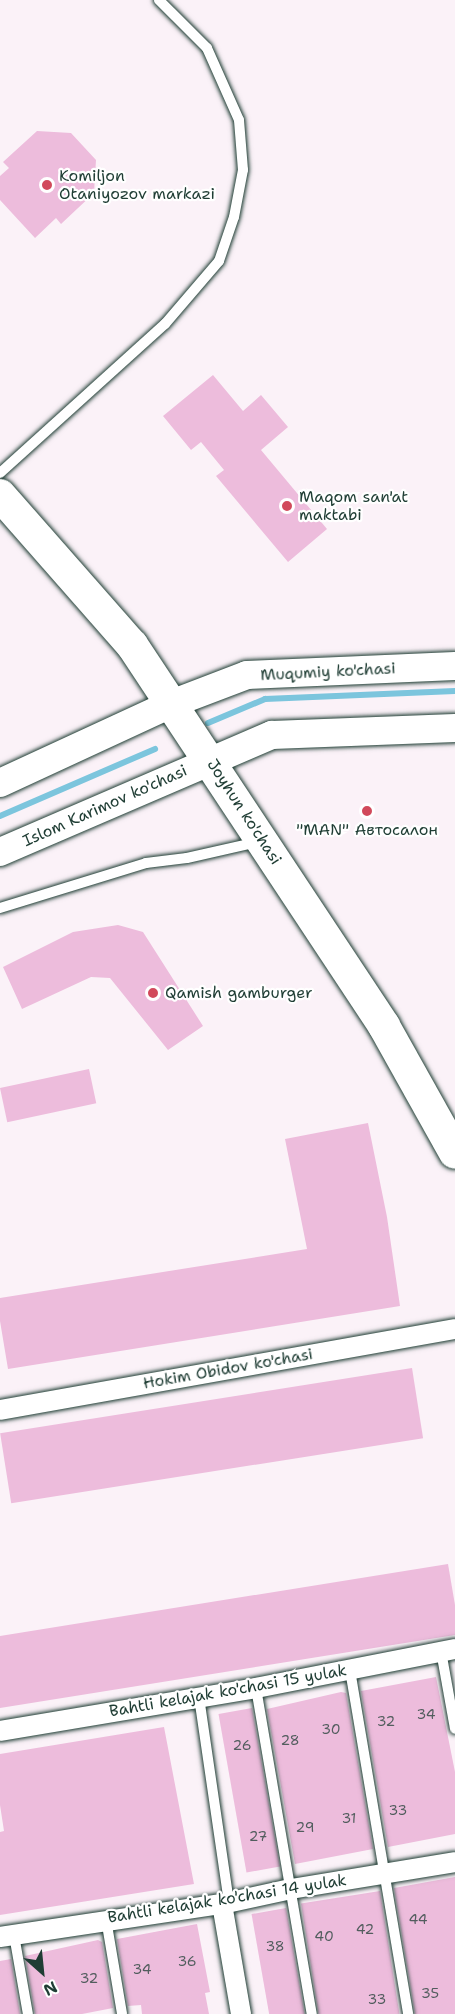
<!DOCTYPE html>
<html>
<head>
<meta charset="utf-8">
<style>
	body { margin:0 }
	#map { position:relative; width:455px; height:2014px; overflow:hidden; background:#fbf2f8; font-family:"Shantell Sans",sans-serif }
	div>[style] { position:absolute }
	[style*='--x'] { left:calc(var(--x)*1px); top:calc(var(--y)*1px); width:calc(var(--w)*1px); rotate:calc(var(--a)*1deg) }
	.stream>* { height:6px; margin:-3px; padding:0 3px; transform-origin:3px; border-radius:3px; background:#7cc5dd }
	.building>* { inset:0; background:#edbcdc; transform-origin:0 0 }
	.roads { filter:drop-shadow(0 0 2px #1f3d34) drop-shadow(0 0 2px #1f3d34) }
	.lane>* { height:10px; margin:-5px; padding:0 5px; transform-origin:5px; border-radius:5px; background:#fff }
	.street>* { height:20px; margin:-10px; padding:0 10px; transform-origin:10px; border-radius:10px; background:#fff }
	.secondary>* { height:28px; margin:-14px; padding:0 14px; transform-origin:14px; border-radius:14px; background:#fff }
	.primary>* { height:32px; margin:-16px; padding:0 16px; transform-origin:16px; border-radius:16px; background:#fff }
	.dots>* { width:16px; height:16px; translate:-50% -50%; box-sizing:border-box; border:3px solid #fff; border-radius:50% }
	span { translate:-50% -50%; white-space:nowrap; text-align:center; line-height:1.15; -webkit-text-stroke:4.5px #fff; paint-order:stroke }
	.number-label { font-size:14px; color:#525d5e }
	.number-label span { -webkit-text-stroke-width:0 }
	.poi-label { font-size:16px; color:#1f3d34 }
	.left { translate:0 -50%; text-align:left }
	.street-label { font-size:16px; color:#1f3d34 }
	.north { position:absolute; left:12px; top:1942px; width:60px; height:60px; -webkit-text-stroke:4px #fff; paint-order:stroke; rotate:153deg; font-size:16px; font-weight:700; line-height:24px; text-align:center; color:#1f3d34 }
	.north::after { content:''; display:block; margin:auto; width:21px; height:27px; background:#1f3d34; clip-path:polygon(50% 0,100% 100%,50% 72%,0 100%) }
</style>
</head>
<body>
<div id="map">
	<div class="stream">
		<i style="--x:208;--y:723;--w:62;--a:-22.8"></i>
		<i style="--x:265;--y:699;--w:190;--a:-2.4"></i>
		<i style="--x:0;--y:816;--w:169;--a:-23.4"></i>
	</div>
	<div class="building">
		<i style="clip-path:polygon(37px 131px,71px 133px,96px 160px,94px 193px,61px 224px,56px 218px,35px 238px,0 200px,0 176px,9px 168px,3px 162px)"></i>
		<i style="clip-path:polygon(213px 375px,243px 411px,261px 395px,288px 427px,261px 450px,327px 529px,288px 562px,216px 476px,224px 470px,201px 442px,191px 450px,163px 416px)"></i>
		<i style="clip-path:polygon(118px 925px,143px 932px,203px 1026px,168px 1050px,110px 978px,91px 977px,22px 1009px,3px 967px,73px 932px)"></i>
		<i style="left:89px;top:1069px;width:35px;height:91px;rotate:78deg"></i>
		<i style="clip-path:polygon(368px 1123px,387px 1217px,400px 1306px,8px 1369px,0 1321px,0 1298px,307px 1249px,285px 1139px)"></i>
		<i style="left:412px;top:1368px;width:71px;height:417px;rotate:81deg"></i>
		<i style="clip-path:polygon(448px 1564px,455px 1605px,455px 1635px,0 1708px,0 1636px)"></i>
		<i style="clip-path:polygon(436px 1677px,455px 1772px,455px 1834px,388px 1847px,361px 1691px)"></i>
		<i style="clip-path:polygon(341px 1692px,346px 1693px,373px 1849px,295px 1864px,267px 1709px)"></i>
		<i style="left:252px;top:1708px;width:161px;height:34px;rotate:80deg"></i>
		<i style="clip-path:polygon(164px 1727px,194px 1884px,0 1915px,0 1832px,4px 1831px,0 1805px,0 1754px)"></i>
		<i style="clip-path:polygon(455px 1877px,455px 2014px,415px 2014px,394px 1888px)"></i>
		<i style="left:380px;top:1891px;width:125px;height:80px;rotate:81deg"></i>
		<i style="left:286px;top:1908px;width:108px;height:35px;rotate:80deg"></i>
		<i style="clip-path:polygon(197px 1924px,210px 1992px,205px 1993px,209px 2014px,142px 2014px,141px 2005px,128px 2006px,117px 1939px)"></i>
		<i style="clip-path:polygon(98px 1940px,102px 1942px,113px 2008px,82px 2014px,35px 2014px,25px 1956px)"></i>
		<i style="clip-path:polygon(11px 1959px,20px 2014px,0 2014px,0 1961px)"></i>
	</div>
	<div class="roads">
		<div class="lane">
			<i style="--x:0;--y:473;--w:222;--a:-42.1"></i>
			<i style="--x:165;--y:324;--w:83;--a:-49.4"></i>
			<i style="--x:219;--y:261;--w:46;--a:-71.2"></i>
			<i style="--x:234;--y:217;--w:48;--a:-79.2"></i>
			<i style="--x:243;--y:170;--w:50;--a:-94.6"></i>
			<i style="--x:239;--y:120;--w:79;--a:-114"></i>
			<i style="--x:207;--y:48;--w:68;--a:-135"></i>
			<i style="--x:0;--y:908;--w:153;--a:-17.1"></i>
			<i style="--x:146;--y:863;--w:41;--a:-7"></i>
			<i style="--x:187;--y:858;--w:73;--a:-12.7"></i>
			<i style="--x:441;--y:1651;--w:79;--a:79.8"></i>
			<i style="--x:350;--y:1670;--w:349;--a:80.4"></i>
			<i style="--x:256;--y:1688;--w:331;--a:80.3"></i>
			<i style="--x:199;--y:1697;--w:207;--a:81.7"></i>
			<i style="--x:106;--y:1919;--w:96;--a:80.4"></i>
			<i style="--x:14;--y:1935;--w:80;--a:80"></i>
		</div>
		<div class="street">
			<i style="--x:0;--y:1410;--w:462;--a:-10.1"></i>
			<i style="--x:0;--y:1731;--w:260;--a:-9.5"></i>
			<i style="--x:256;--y:1688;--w:203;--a:-11.1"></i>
			<i style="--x:222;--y:1904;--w:112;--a:80.2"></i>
			<i style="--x:0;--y:1937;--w:224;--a:-8.5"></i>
			<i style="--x:222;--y:1904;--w:71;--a:-12.3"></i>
			<i style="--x:291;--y:1889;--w:166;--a:-9.3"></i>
		</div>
		<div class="secondary">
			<i style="--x:0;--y:783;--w:188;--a:-24.8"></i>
			<i style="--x:171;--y:704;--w:81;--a:-20.9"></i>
			<i style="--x:247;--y:675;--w:208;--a:-2.5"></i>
			<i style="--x:0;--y:852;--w:296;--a:-23.3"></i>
			<i style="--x:272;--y:735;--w:183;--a:-2.2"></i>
		</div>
		<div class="primary">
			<i style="--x:0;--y:495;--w:200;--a:48.7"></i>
			<i style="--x:132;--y:645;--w:457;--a:56.5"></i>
			<i style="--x:384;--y:1026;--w:145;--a:60.8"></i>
		</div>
	</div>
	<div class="dots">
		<i style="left:47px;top:185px;background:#d1495b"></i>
		<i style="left:287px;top:506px;background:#d1495b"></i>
		<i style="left:367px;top:811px;background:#d1495b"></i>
		<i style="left:153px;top:993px;background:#d1495b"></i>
	</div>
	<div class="number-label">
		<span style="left:426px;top:1714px">34</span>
		<span style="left:386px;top:1721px">32</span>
		<span style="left:331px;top:1729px">30</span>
		<span style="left:290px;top:1740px">28</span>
		<span style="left:242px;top:1745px">26</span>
		<span style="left:398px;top:1810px">33</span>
		<span style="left:349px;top:1818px">31</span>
		<span style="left:305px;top:1827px">29</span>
		<span style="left:258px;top:1836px">27</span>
		<span style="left:418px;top:1919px">44</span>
		<span style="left:365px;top:1929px">42</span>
		<span style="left:324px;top:1936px">40</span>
		<span style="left:275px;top:1946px">38</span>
		<span style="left:187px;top:1961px">36</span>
		<span style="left:142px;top:1969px">34</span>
		<span style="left:89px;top:1978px">32</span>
		<span style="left:430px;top:1993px">35</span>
		<span style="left:377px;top:1999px">33</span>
	</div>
	<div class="poi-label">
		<span class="left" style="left:59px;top:185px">Komiljon<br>Otaniyozov markazi</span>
		<span class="left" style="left:299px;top:506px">Maqom san'at<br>maktabi</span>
		<span style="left:367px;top:830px">"MAN" Автосалон</span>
		<span class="left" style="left:165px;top:993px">Qamish gamburger</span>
	</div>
	<div class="street-label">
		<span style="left:328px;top:672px;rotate:-3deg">Muqumiy ko'chasi</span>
		<span style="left:105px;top:806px;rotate:-24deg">Islom Karimov ko'chasi</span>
		<span style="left:244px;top:812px;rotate:57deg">Joyhun ko'chasi</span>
		<span style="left:228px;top:1369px;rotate:-10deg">Hokim Obidov ko'chasi</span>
		<span style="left:228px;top:1691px;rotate:-10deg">Bahtli kelajak ko'chasi 15 yulak</span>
		<span style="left:227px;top:1899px;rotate:-9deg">Bahtli kelajak ko'chasi 14 yulak</span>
	</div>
	<div class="north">N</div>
</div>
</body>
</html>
